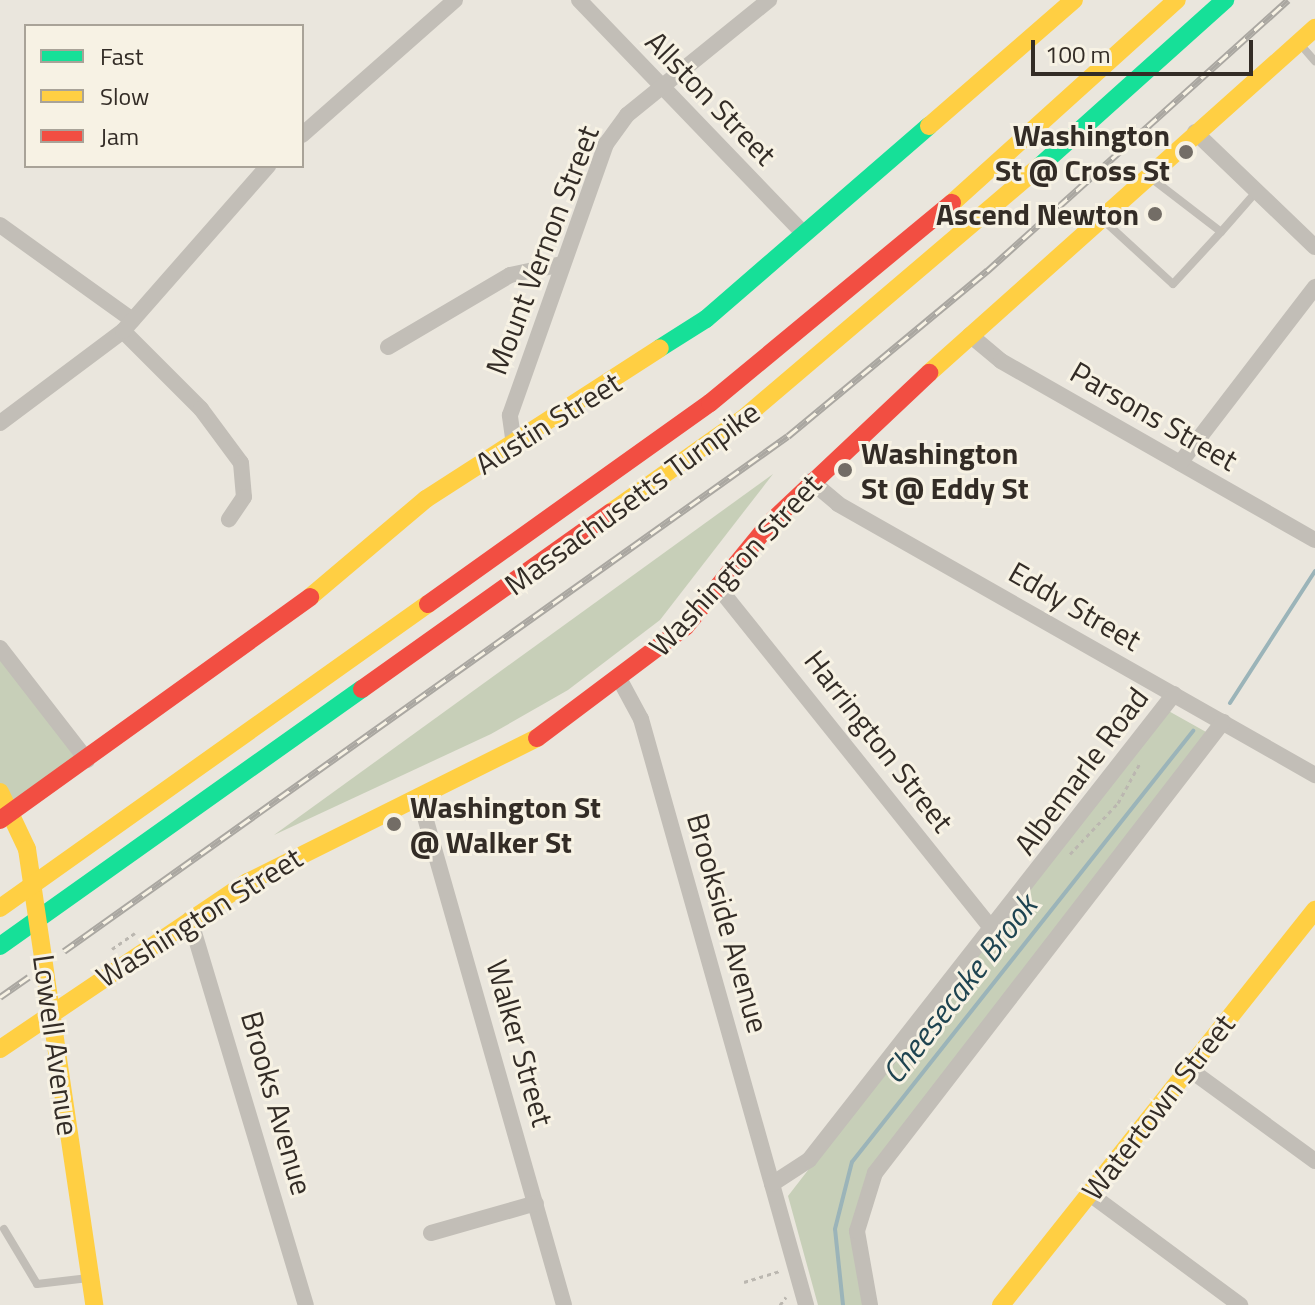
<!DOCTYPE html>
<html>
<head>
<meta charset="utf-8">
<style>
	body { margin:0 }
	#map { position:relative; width:1315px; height:1305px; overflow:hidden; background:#eae6dd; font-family:"Titillium Web",sans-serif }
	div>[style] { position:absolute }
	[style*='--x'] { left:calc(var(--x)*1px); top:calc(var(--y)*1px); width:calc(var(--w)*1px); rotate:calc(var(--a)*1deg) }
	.green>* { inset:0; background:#c7cfb8 }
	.stream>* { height:4px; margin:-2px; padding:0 2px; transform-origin:2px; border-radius:2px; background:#9bb4b9 }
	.path>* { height:3px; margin-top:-1.5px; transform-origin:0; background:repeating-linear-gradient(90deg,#bbb7b0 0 4px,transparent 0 8px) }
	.lane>* { height:8px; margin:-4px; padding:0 4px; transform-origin:4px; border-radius:4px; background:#c2beb7 }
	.street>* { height:16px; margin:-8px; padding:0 8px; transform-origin:8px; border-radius:8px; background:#c2beb7 }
	.fast>* { height:18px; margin:-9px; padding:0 9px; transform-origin:9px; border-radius:9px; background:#16e098 }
	.slow>* { height:18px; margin:-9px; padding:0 9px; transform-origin:9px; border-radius:9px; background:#ffcf43 }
	.jam>* { height:18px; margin:-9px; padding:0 9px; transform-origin:9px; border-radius:9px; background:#f24e42 }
	.rail>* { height:7px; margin-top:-3.5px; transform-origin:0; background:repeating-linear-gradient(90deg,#f7f2e4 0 12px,#aaa7a1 0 24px); box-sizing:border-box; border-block:2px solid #aaa7a1 }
	.dots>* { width:22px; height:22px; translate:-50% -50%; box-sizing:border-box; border:4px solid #f7f2e4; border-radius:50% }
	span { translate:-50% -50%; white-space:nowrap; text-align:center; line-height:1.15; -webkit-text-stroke:6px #f7f2e4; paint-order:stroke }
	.street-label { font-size:30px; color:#332c26 }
	.poi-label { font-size:30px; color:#332c26; font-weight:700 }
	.right { translate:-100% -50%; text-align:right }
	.left { translate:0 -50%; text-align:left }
	.water-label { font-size:32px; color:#1e4451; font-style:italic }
	.legend { position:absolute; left:24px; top:24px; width:280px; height:144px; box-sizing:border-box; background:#f7f2e4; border:2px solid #a9a398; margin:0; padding:10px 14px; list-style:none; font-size:24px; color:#332c26 }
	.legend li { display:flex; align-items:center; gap:16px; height:40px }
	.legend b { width:40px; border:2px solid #a9a398 }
	.scale { position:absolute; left:1031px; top:40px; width:222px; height:36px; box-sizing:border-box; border:4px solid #332c26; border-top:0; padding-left:10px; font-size:24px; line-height:28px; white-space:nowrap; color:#332c26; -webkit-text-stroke:6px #f7f2e4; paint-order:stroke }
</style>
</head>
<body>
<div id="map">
	<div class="green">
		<i style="clip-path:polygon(773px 474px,660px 620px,568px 690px,491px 734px,274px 835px)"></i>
		<i style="clip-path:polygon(0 648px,87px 760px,12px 812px,0 792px)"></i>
		<i style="clip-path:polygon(1165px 709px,1215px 737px,880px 1165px,860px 1214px,872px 1305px,818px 1305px,788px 1196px)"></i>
	</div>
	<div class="stream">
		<i style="--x:1230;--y:703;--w:157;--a:-57.2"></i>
		<i style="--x:843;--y:1305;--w:76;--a:-96"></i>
		<i style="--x:835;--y:1229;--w:69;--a:-75.8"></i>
		<i style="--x:852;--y:1162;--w:550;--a:-51.65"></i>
	</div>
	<div class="path">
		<i style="--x:1070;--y:854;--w:70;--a:-46.7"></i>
		<i style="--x:1118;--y:803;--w:46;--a:-61.2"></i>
		<i style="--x:112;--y:949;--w:28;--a:-35"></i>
		<i style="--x:744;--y:1282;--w:38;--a:-17"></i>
		<i style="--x:780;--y:1305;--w:10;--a:-53"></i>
	</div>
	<div class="lane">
		<i style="--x:1300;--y:44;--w:23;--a:49"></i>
		<i style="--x:1151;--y:178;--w:88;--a:37.6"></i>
		<i style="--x:1221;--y:232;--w:53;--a:-48.8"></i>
		<i style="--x:1102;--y:219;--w:96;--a:42.5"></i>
		<i style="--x:1173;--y:284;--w:71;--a:-47.3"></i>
		<i style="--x:4;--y:1229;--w:64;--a:59"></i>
		<i style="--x:37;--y:1284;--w:52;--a:-6.6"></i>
	</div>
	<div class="street">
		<i style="--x:579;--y:0;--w:325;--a:46.1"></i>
		<i style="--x:1195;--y:132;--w:166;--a:43.8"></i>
		<i style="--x:302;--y:135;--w:204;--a:-41.4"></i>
		<i style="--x:0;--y:225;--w:163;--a:35.7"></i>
		<i style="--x:123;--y:331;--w:110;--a:45"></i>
		<i style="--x:201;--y:409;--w:67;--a:53.5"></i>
		<i style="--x:241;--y:463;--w:34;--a:85"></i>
		<i style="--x:244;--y:497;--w:27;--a:124"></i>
		<i style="--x:970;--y:335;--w:40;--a:40"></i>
		<i style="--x:1001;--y:361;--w:361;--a:29.7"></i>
		<i style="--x:388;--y:347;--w:142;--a:-30.5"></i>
		<i style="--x:510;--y:275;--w:53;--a:-11.9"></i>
		<i style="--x:0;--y:423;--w:154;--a:-36.8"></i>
		<i style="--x:123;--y:331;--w:220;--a:-48.7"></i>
		<i style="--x:514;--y:445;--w:30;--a:-98"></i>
		<i style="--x:510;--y:415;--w:288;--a:-70.5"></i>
		<i style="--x:606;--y:144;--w:36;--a:-54"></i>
		<i style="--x:627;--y:115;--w:183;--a:-39"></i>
		<i style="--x:1180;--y:463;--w:222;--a:-52.5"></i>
		<i style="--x:811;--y:481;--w:35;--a:40"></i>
		<i style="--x:838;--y:504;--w:549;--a:29.6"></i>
		<i style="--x:718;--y:587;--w:441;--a:51.3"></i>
		<i style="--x:0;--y:648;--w:142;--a:52.2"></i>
		<i style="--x:621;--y:682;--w:42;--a:61.6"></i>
		<i style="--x:641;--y:719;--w:609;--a:74.27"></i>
		<i style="--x:419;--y:796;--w:529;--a:74.1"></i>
		<i style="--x:190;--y:919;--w:403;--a:73.3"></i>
		<i style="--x:1189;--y:1069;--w:156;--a:36.1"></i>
		<i style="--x:772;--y:1184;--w:44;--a:-33"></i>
		<i style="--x:809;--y:1160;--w:592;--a:-51.93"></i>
		<i style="--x:1090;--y:1194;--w:187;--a:36.5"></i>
		<i style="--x:431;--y:1233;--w:109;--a:-15.9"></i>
		<i style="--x:870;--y:1305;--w:75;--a:-100"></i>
		<i style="--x:857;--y:1231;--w:61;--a:-72.8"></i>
		<i style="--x:875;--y:1173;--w:570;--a:-52.35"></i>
	</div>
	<div class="fast">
		<i style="--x:1040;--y:166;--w:249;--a:-41.9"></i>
		<i style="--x:660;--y:348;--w:54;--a:-32.2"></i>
		<i style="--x:706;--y:319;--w:295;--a:-40.9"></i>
		<i style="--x:0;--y:946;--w:444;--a:-35.4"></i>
	</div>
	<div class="slow">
		<i style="--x:929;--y:126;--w:192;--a:-41"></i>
		<i style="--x:952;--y:203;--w:303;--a:-42.1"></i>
		<i style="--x:929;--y:373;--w:518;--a:-41.79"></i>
		<i style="--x:611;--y:512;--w:164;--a:-35.3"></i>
		<i style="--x:745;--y:417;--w:387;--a:-40.4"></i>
		<i style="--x:310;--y:597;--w:152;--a:-40.2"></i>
		<i style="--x:426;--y:499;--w:278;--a:-32.8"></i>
		<i style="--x:0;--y:792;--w:63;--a:64.7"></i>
		<i style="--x:27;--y:849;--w:461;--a:81.6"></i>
		<i style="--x:0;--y:908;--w:525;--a:-35.39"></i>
		<i style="--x:0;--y:1049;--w:299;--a:-34"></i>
		<i style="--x:248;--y:882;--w:323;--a:-26.5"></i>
		<i style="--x:1001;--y:1305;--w:505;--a:-51.52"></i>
	</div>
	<div class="jam">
		<i style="--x:428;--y:604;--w:346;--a:-35.5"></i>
		<i style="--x:710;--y:403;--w:314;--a:-39.6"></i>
		<i style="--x:362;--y:689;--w:305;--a:-35.4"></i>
		<i style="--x:537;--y:738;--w:185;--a:-36.9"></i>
		<i style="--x:685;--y:627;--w:134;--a:-50.7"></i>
		<i style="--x:770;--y:523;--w:219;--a:-43.3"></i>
		<i style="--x:0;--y:820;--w:382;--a:-35.7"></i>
	</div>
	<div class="rail">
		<i style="--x:64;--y:951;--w:888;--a:-35.43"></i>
		<i style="--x:788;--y:436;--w:259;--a:-39.7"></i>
		<i style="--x:987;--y:271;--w:405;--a:-42"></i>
		<i style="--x:0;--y:997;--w:35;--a:-35"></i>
	</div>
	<div class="dots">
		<i style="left:1186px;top:152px;background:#736d66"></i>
		<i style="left:1155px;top:214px;background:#736d66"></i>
		<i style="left:845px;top:470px;background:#736d66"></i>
		<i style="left:394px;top:824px;background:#736d66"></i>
	</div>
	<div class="street-label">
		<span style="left:711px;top:98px;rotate:46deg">Allston Street</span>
		<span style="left:542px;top:250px;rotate:-69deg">Mount Vernon Street</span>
		<span style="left:1154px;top:416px;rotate:30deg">Parsons Street</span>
		<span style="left:548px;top:423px;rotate:-32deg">Austin Street</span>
		<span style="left:632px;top:498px;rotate:-36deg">Massachusetts Turnpike</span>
		<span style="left:735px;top:565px;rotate:-47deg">Washington Street</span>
		<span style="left:1075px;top:606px;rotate:30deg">Eddy Street</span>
		<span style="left:879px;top:741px;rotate:52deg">Harrington Street</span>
		<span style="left:1081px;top:771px;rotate:-53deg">Albemarle Road</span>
		<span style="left:199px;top:917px;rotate:-32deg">Washington Street</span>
		<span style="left:728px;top:923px;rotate:74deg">Brookside Avenue</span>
		<span style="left:520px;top:1043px;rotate:74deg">Walker Street</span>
		<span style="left:56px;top:1045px;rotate:82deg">Lowell Avenue</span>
		<span style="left:277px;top:1103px;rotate:74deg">Brooks Avenue</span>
		<span style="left:1158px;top:1107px;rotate:-52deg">Watertown Street</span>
	</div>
	<div class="poi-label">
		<span class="right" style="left:1170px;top:152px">Washington<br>St @ Cross St</span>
		<span class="right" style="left:1139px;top:214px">Ascend Newton</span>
		<span class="left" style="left:861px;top:470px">Washington<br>St @ Eddy St</span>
		<span class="left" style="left:410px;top:824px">Washington St<br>@ Walker St</span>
	</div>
	<div class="water-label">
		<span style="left:959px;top:989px;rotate:-52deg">Cheesecake Brook</span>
	</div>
	<ul class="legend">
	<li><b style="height:10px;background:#16e098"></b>Fast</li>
	<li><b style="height:10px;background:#ffcf43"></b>Slow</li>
	<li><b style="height:10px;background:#f24e42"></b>Jam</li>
	</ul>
	<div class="scale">100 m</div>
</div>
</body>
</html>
